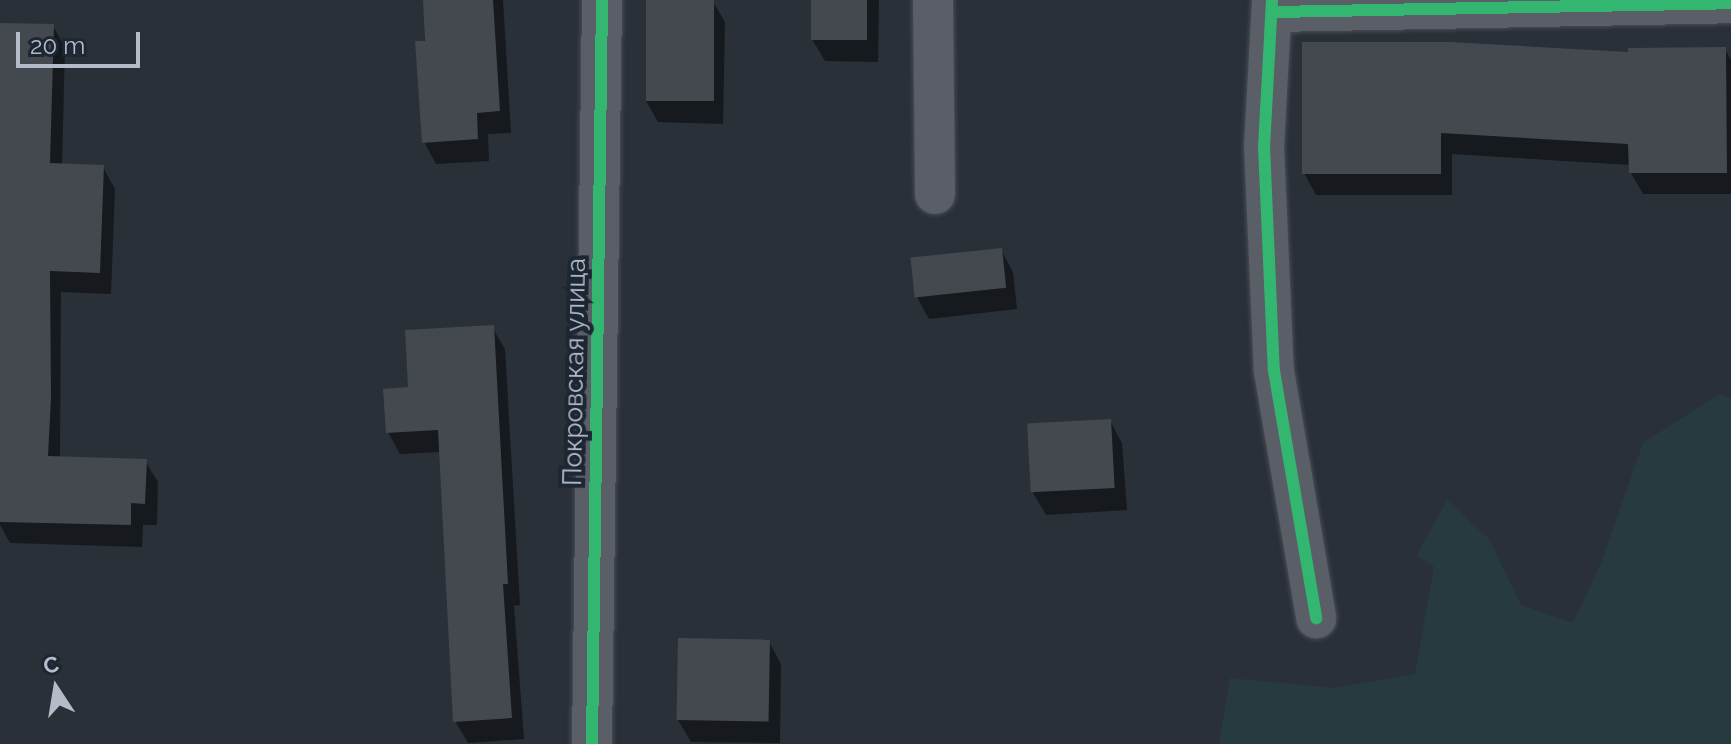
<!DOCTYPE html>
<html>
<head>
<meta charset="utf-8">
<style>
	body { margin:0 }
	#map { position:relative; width:1731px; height:744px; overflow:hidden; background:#2a3038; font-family:Raleway,sans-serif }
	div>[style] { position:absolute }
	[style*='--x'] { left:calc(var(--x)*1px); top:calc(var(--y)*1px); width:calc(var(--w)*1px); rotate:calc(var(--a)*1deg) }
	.green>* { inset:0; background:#273a3e }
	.shadow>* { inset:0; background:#0007 }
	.building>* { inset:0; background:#444950; transform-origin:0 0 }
	.roads { filter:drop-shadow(0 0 2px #484c53) drop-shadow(0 0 2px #484c53) }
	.minor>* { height:40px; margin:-20px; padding:0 20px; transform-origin:20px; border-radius:20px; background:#5a5e66 }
	.cycleway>* { height:12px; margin:-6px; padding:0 6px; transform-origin:6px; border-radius:6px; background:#33b770 }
	span { translate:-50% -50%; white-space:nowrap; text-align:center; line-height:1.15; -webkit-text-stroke:8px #1d2633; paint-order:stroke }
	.street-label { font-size:26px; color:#b4bcc9 }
	.north { position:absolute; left:16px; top:648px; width:80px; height:80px; -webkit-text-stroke:6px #1d2633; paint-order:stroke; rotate:348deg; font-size:22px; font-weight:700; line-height:32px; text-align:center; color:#b4bcc9 }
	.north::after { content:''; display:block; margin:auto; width:28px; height:36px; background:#b4bcc9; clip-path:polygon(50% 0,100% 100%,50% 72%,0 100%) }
	.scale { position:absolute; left:16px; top:32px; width:124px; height:36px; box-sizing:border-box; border:4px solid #b4bcc9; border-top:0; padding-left:10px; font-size:24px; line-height:28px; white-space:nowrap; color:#b4bcc9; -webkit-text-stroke:6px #1d2633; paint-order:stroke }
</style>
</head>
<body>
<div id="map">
	<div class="green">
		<i style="clip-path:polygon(1719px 394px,1731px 398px,1731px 744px,1219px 744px,1230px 678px,1334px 688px,1415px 674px,1434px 567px,1417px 555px,1447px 500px,1489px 539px,1521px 605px,1573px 623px,1601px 563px,1643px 443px)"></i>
	</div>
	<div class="shadow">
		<i style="clip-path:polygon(425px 0,503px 0,511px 133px,488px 134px,489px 161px,436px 164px,424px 142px)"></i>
		<i style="clip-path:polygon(648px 0,712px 0,725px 22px,723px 124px,658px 122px,646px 101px)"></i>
		<i style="clip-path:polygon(813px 0,879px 0,878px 62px,825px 61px,812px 39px)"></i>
		<i style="clip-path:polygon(0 25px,53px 26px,65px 48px,62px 165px,103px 167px,115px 189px,111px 294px,61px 292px,60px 459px,145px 461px,158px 482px,157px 525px,143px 525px,142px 547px,10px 543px,0 525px)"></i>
		<i style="clip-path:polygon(1725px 49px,1731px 60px,1731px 194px,1643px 194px,1631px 173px,1631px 165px,1452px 154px,1452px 195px,1316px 195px,1304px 173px,1630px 54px)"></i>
		<i style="clip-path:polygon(1001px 250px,1013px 272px,1017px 309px,929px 319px,917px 297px)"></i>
		<i style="clip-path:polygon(492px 327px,505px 349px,520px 605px,514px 606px,524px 739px,468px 743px,455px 721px,441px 452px,400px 454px,388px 432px,410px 389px)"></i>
		<i style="clip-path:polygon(1110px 421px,1122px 443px,1127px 510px,1046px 515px,1033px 493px)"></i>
		<i style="clip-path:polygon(769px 642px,781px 664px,780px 743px,691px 742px,678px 720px)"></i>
	</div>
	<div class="building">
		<i style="clip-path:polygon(423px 0,493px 0,500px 111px,477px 113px,478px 139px,422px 143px,415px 41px,425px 41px)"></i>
		<i style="left:646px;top:0;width:68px;height:101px"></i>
		<i style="left:811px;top:0;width:56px;height:40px"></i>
		<i style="clip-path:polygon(0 23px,54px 24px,50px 163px,104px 165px,100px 273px,50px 271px,51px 398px,48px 456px,147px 459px,145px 504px,131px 503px,131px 525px,0 522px)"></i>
		<i style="clip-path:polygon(1302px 42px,1449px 42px,1628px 52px,1628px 48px,1726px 47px,1727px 173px,1629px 173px,1628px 144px,1441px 133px,1441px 174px,1302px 174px)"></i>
		<i style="left:1002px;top:248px;width:40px;height:92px;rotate:84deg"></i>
		<i style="clip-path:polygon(494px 325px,508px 584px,503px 584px,512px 718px,453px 722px,438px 430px,386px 433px,383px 389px,408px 387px,405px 330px)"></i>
		<i style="left:1111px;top:419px;width:69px;height:84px;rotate:87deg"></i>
		<i style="left:678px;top:638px;width:92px;height:82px;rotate:1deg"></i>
	</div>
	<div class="roads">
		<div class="minor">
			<i style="--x:933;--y:0;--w:194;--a:89.4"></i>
			<i style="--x:1272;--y:0;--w:146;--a:93.1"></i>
			<i style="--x:1264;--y:146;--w:225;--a:87.5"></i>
			<i style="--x:1274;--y:371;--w:251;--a:80.3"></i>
			<i style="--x:1274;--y:12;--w:457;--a:-1.1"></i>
			<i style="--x:592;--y:744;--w:744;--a:-89.23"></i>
		</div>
	</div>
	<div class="cycleway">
		<i style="--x:1272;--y:0;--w:146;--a:93.1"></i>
		<i style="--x:1264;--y:146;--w:225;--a:87.5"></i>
		<i style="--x:1274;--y:371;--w:251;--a:80.3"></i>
		<i style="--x:1274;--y:12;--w:457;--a:-1.1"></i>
		<i style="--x:592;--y:744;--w:744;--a:-89.23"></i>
	</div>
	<div class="street-label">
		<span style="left:575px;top:372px;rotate:-89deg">Покровская улица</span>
	</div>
	<div class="north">С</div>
	<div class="scale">20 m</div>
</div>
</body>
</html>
